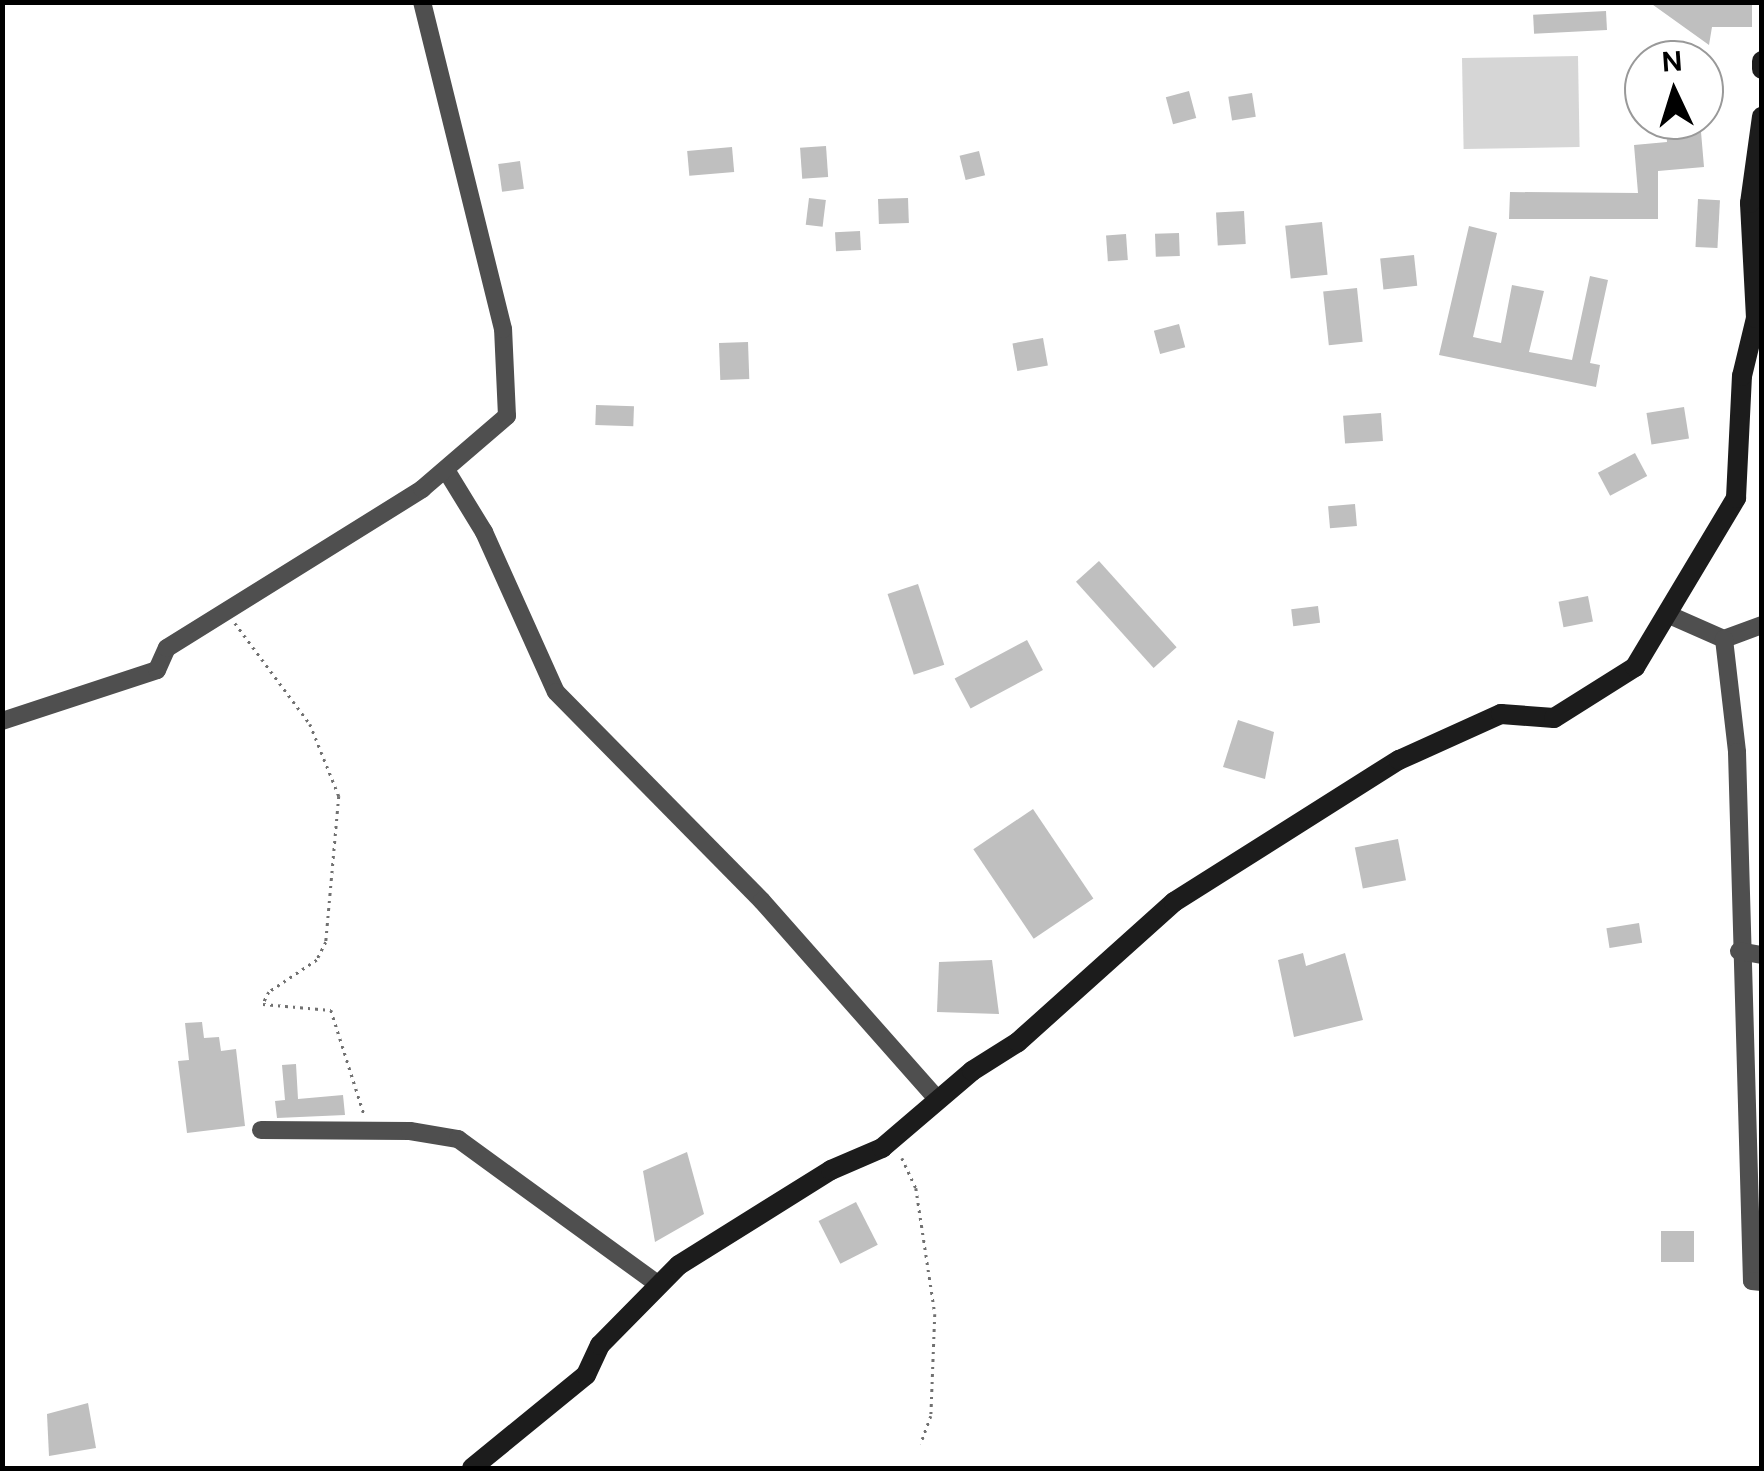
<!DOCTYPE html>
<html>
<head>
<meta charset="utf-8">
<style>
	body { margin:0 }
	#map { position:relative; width:1764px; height:1471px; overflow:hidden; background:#fff; font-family:"DM Sans",sans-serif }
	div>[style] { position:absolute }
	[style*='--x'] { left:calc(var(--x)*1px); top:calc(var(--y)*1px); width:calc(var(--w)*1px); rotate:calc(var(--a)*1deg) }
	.green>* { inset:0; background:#d6d6d6; transform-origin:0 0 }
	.building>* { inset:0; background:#bfbfbf; transform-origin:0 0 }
	.path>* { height:2.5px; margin-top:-1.25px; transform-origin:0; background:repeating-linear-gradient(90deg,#717171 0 2.5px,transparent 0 7.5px) }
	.minor>* { height:18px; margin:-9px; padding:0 9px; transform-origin:9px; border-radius:9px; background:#4f4f4f }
	.secondary>* { height:20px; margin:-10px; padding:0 10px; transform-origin:10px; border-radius:10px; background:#1c1c1c }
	span { translate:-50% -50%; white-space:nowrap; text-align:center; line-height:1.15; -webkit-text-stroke:8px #fff; paint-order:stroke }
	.frame { position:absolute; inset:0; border:5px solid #000; pointer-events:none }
	.north { position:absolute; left:1624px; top:40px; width:100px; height:100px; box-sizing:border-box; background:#fff; border:2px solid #999; border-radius:50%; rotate:356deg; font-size:28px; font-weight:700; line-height:40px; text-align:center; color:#000 }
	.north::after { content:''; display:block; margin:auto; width:35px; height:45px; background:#000; clip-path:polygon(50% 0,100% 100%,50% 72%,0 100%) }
</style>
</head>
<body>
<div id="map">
	<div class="green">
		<i style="left:1578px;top:56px;width:91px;height:116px;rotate:89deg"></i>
	</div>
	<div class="building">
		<i style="clip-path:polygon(1649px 2px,1752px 2px,1752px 27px,1712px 27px,1709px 45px)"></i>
		<i style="left:1606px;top:11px;width:19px;height:73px;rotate:87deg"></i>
		<i style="left:1189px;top:91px;width:28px;height:24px;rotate:75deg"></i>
		<i style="left:1252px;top:93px;width:24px;height:24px;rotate:81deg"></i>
		<i style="clip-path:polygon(1665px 120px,1700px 120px,1704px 167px,1658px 171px,1658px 219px,1509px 219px,1510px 192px,1638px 193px,1634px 145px,1667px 142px)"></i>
		<i style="left:826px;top:146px;width:31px;height:26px;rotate:86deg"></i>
		<i style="left:732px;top:147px;width:25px;height:45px;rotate:85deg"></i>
		<i style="left:979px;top:151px;width:25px;height:20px;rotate:76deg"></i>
		<i style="left:520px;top:161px;width:28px;height:22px;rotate:82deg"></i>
		<i style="left:809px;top:198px;width:17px;height:27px;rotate:7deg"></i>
		<i style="left:908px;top:198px;width:25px;height:30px;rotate:88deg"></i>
		<i style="left:1698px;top:199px;width:22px;height:48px;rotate:3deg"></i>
		<i style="left:1244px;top:211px;width:33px;height:28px;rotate:87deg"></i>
		<i style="left:1322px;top:222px;width:53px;height:37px;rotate:84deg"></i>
		<i style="clip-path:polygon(1469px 226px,1497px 233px,1473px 337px,1501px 343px,1512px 285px,1544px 291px,1529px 352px,1572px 360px,1590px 276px,1608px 280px,1590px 363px,1600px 365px,1596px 387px,1439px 355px)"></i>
		<i style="left:860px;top:231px;width:19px;height:25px;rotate:87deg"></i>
		<i style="left:1179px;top:233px;width:23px;height:24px;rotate:88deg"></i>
		<i style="left:1126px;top:234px;width:26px;height:20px;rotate:86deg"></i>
		<i style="left:1414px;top:255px;width:31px;height:34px;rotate:84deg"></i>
		<i style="left:1357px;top:288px;width:54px;height:34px;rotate:84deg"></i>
		<i style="left:1179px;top:324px;width:24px;height:26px;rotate:75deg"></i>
		<i style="left:1043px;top:338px;width:28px;height:31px;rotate:80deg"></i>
		<i style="left:748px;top:342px;width:37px;height:29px;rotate:88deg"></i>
		<i style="left:596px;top:405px;width:38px;height:20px;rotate:2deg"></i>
		<i style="left:1684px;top:407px;width:32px;height:38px;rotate:81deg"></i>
		<i style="left:1381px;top:413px;width:28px;height:38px;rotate:86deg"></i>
		<i style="left:1635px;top:453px;width:26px;height:42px;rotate:62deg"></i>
		<i style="left:1355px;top:504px;width:22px;height:27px;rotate:85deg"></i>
		<i style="left:1099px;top:561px;width:116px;height:31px;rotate:48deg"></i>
		<i style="left:918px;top:584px;width:85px;height:32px;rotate:72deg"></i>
		<i style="left:1588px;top:596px;width:26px;height:30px;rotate:79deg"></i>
		<i style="left:1318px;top:606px;width:17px;height:27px;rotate:83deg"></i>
		<i style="left:1027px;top:640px;width:34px;height:82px;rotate:62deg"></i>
		<i style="clip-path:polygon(1238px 720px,1274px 732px,1265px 779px,1223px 767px)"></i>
		<i style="left:1033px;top:809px;width:108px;height:72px;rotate:56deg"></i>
		<i style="left:1398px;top:839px;width:42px;height:44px;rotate:79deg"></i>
		<i style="left:1639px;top:923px;width:20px;height:33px;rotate:81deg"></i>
		<i style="clip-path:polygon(1303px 953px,1306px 966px,1345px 953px,1363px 1020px,1294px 1037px,1278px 960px)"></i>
		<i style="clip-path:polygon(992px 960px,999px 1014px,937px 1012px,939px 962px)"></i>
		<i style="clip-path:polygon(202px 1022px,204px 1038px,219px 1037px,221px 1051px,236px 1049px,245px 1126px,187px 1133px,178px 1061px,189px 1060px,185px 1023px)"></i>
		<i style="clip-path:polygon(296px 1064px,298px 1099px,343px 1095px,345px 1115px,277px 1118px,275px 1101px,285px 1100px,282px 1065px)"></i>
		<i style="clip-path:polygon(687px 1152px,704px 1214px,655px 1242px,643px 1171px)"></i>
		<i style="left:856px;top:1202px;width:48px;height:42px;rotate:63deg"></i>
		<i style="left:1694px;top:1231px;width:31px;height:33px;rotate:90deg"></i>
		<i style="clip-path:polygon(88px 1403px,96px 1448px,49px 1456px,47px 1414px)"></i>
	</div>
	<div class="path">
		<i style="--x:235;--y:623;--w:126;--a:53.4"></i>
		<i style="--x:310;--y:724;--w:78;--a:68.1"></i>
		<i style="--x:339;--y:796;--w:147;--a:95.1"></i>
		<i style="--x:326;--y:942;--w:20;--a:117"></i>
		<i style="--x:317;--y:960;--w:58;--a:146.3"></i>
		<i style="--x:269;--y:992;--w:13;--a:117"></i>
		<i style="--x:263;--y:1004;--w:68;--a:5"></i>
		<i style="--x:331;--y:1010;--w:109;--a:72.4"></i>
		<i style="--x:902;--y:1158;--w:33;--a:65"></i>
		<i style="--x:916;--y:1188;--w:127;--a:81.4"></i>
		<i style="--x:935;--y:1314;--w:102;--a:92.2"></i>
		<i style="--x:931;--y:1416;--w:30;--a:110"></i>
	</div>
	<div class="minor">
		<i style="--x:446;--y:470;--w:73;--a:58.5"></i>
		<i style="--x:484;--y:532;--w:175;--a:65.8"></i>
		<i style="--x:556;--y:692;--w:293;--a:45.4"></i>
		<i style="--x:762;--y:901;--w:266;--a:48.5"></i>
		<i style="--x:1667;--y:614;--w:62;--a:23.7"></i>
		<i style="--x:1724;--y:639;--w:40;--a:-20.2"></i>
		<i style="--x:1724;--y:639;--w:114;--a:83.4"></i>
		<i style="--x:1737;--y:752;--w:529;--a:88.38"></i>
		<i style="--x:1752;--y:1281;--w:10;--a:6"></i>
		<i style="--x:2;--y:721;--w:163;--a:-18.2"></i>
		<i style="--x:157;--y:670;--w:24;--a:-66"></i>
		<i style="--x:167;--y:648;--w:301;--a:-31.9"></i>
		<i style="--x:422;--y:489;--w:112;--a:-40.7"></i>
		<i style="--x:507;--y:416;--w:87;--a:-92.6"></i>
		<i style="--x:503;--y:329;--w:337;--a:-103.9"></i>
		<i style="--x:1739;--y:951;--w:23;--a:10"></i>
		<i style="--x:261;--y:1130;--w:149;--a:0.4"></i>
		<i style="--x:410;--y:1131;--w:49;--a:9.5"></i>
		<i style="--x:458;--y:1139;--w:248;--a:36"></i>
	</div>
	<div class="secondary">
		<i style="--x:1762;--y:61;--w:8;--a:90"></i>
		<i style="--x:472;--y:1468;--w:147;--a:-39.2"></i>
		<i style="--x:586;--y:1375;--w:33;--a:-65"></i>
		<i style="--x:600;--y:1345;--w:112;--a:-45.4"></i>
		<i style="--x:679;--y:1265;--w:179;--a:-32"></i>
		<i style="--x:831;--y:1170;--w:56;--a:-23.3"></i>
		<i style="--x:882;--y:1148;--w:118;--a:-40.5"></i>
		<i style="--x:972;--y:1071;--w:54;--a:-32.2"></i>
		<i style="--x:1018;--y:1042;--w:210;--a:-41.9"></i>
		<i style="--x:1174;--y:902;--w:266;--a:-32.3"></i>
		<i style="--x:1399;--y:760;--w:112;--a:-24.3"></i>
		<i style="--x:1501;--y:714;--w:53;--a:4.3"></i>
		<i style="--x:1554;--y:718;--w:96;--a:-32.2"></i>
		<i style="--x:1635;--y:667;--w:197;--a:-59.1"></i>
		<i style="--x:1736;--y:498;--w:122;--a:-87.2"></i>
		<i style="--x:1742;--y:376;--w:60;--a:-76.4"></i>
		<i style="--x:1756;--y:318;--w:115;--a:-93"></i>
		<i style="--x:1750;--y:203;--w:87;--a:-82.1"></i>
	</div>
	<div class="frame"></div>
	<div class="north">N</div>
</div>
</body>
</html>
